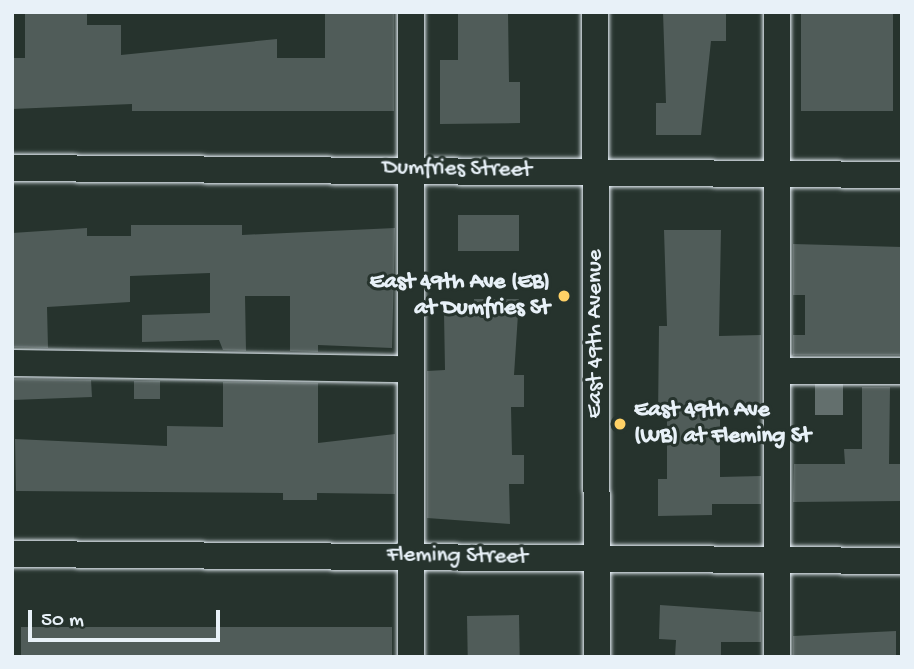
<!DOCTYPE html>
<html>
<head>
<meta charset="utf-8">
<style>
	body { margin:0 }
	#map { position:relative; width:914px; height:669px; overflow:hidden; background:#26332d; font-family:"Gochi Hand",sans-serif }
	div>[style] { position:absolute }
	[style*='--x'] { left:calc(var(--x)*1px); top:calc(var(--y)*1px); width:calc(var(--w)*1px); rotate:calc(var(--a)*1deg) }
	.water>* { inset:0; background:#636f6d; transform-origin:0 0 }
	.building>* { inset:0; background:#505c59; transform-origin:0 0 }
	.roads { filter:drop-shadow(0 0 2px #e8f1f8) drop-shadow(0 0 2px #e8f1f8) }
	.minor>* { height:26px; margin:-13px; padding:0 13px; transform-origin:13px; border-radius:13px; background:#26332d }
	.dots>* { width:19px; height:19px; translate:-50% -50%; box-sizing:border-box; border:4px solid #26332d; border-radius:50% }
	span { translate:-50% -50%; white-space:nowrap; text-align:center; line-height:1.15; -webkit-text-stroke:6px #26332d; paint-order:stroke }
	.street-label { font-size:23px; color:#e8f1f8 }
	.poi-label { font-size:23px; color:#e8f1f8; font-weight:700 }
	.right { translate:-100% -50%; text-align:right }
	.left { translate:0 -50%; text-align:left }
	.frame { position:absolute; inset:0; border:14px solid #e8f1f8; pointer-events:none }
	.scale { position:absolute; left:28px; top:610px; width:192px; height:32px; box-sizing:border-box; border:4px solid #e8f1f8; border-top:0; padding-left:9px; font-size:21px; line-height:24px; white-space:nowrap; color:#e8f1f8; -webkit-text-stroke:5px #26332d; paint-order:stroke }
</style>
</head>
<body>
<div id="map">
	<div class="water">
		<i style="left:815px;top:379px;width:28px;height:36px"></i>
	</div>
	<div class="building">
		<i style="clip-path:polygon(25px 12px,87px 12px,87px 25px,121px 25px,121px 55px,277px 39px,277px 58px,325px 58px,325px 12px,394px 12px,394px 111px,132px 111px,132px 104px,12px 109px,12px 58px,25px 58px)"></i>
		<i style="clip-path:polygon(458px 12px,508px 12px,509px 82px,520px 82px,520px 123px,440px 124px,440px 60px,458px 60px)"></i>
		<i style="clip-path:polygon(663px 12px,726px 12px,726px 41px,711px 41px,701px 135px,656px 135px,656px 103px,666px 103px)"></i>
		<i style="left:801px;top:12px;width:92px;height:99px"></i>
		<i style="left:458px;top:215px;width:61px;height:36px"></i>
		<i style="clip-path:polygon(131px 225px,242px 225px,242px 235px,395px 228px,392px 348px,318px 345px,318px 352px,290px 351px,290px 296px,245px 296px,246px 351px,223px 350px,219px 340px,142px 342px,142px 315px,210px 313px,210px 273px,130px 276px,130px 302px,47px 307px,48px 348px,12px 347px,12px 233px,87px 228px,87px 236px,131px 236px)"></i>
		<i style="clip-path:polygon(664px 230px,721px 230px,719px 336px,761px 335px,761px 408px,720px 408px,720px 477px,761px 476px,761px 504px,712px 504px,712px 515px,658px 516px,658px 479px,667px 479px,667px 418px,658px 418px,659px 326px,667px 326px)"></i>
		<i style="clip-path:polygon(793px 244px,902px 247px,902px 355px,793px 355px,793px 335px,805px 335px,805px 295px,793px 295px)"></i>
		<i style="clip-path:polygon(474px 299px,519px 299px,514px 375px,524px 375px,524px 407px,511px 407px,512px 455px,524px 455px,524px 484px,509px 484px,510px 524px,427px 518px,427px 371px,445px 370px,444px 313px,474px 314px)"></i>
		<i style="clip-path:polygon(12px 379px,91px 380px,92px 397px,12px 400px)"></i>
		<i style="left:134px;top:381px;width:26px;height:18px"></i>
		<i style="clip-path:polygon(223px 382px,318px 383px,318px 443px,395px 434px,395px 494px,317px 493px,317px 500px,283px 500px,283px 493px,16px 491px,15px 439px,167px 446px,167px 426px,223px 427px)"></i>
		<i style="clip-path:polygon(862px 387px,890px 387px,889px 464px,902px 464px,902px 501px,793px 502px,794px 464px,845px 464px,844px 449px,862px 449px)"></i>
		<i style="clip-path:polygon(660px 605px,761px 612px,761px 642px,721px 642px,721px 657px,675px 657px,676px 640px,659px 639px)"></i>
		<i style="left:519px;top:615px;width:42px;height:52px;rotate:89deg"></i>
		<i style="left:21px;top:627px;width:371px;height:30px"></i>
		<i style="clip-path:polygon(896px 631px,896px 657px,793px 657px,793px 636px)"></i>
	</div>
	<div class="roads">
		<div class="minor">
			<i style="--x:595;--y:12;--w:645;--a:89.82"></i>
			<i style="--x:12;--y:168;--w:890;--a:0.45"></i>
			<i style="--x:12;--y:363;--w:398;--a:0.9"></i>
			<i style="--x:779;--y:371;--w:123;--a:0"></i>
			<i style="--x:12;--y:554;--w:890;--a:0.45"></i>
			<i style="--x:411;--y:657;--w:645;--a:-90"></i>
			<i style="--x:777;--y:657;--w:645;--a:-90"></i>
		</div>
	</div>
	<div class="dots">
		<i style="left:564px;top:296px;background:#ffd166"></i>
		<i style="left:620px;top:424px;background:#ffd166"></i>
	</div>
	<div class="street-label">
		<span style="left:457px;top:170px;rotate:1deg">Dumfries Street</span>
		<span style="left:596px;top:334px;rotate:-90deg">East 49th Avenue</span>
		<span style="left:457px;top:557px;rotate:1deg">Fleming Street</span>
	</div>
	<div class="poi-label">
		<span class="right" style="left:550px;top:296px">East 49th Ave (EB)<br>at Dumfries St</span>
		<span class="left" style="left:634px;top:424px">East 49th Ave<br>(WB) at Fleming St</span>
	</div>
	<div class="frame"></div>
	<div class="scale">50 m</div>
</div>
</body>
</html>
